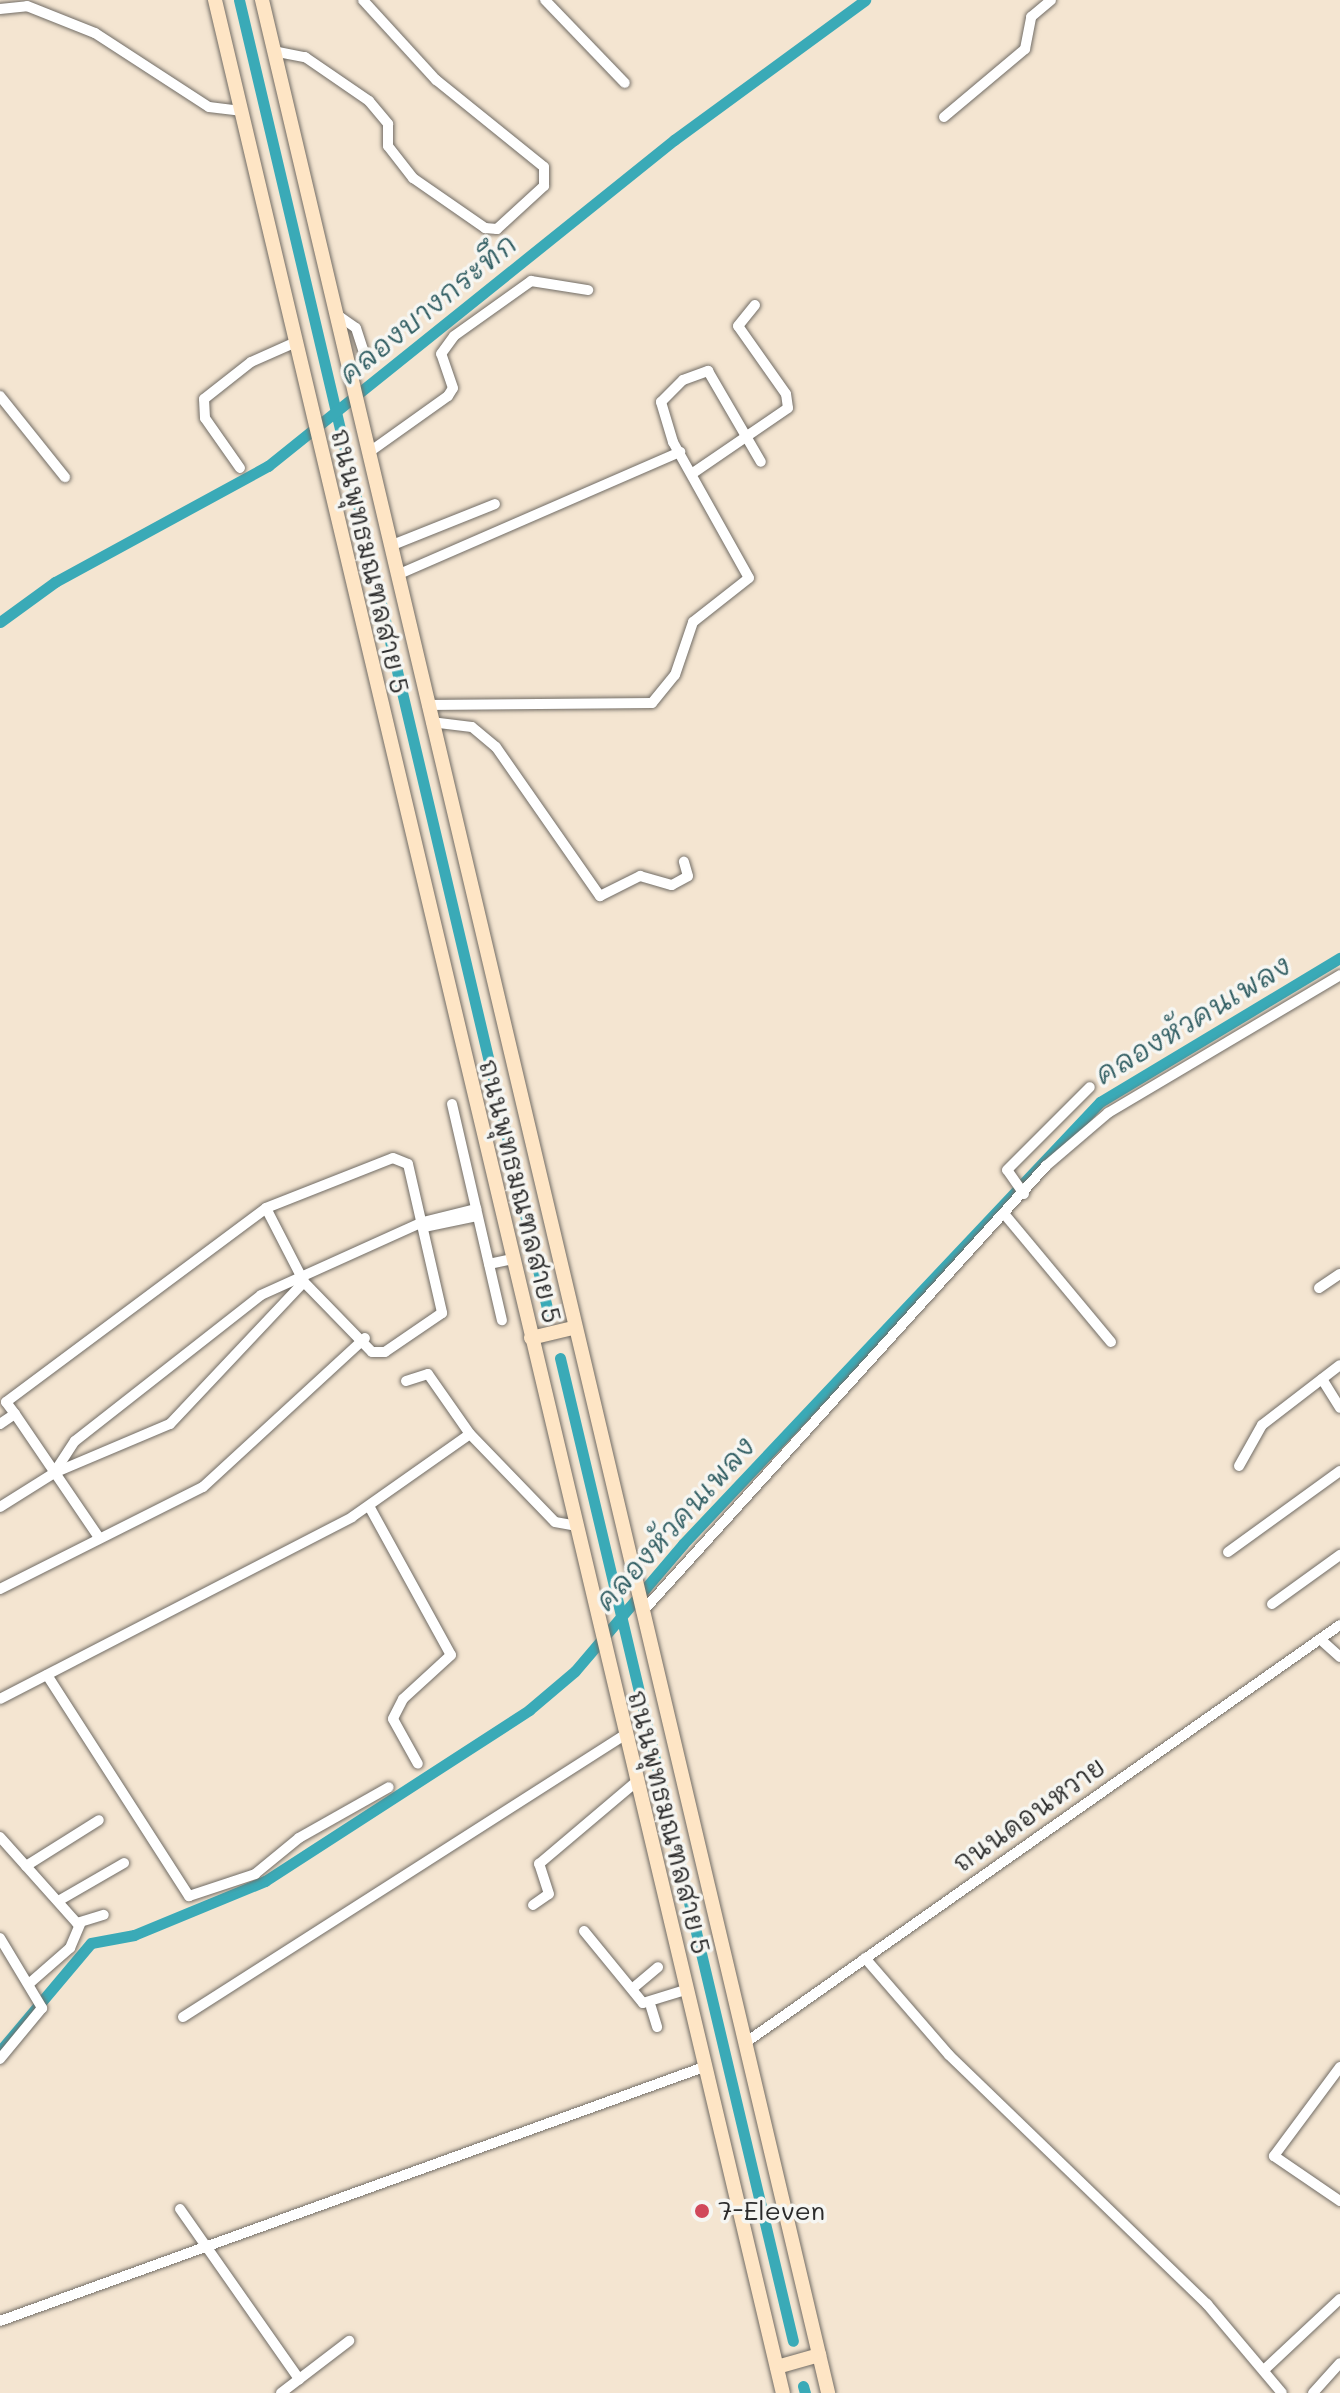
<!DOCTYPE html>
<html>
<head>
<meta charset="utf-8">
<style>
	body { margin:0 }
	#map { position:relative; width:1340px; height:2393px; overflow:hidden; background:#f4e5d1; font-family:Mali,"Playpen Sans Thai",sans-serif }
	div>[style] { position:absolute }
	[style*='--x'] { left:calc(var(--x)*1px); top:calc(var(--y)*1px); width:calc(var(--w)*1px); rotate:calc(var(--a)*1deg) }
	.canal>* { height:11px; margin:-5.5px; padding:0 5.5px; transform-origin:5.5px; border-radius:5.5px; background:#3aaab7 }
	.roads { filter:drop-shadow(0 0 2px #716c65) drop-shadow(0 0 2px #716c65) }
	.street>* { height:10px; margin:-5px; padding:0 5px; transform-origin:5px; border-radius:5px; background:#fff }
	.secondary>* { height:14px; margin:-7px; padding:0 7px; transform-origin:7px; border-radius:7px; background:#fee5c5 }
	.dots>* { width:22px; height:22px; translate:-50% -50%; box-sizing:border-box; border:4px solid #f6f6f2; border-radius:50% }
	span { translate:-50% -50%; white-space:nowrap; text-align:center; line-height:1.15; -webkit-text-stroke:7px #f6f6f2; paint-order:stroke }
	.street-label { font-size:26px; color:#2b2b2b }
	.poi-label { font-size:26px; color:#2b2b2b }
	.left { translate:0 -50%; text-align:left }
	.water-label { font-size:28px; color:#315e63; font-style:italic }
</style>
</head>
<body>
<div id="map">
	<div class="canal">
		<i style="--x:239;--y:0;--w:1348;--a:76.75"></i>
		<i style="--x:0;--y:622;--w:68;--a:-36"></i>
		<i style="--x:55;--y:582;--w:243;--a:-28.6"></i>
		<i style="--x:268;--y:466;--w:521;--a:-38.76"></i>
		<i style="--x:674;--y:140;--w:237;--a:-36.2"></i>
		<i style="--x:560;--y:1358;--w:1010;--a:76.67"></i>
		<i style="--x:0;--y:2051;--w:141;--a:-49.9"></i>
		<i style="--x:91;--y:1943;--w:44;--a:-10.5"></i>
		<i style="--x:134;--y:1935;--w:142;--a:-22.4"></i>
		<i style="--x:265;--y:1881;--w:315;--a:-32.9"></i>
		<i style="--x:529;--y:1710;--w:60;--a:-40.3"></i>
		<i style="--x:575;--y:1671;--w:167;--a:-49.6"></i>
		<i style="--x:683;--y:1544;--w:608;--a:-46.67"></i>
		<i style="--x:1100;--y:1102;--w:280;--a:-31"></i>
		<i style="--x:803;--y:2386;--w:7;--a:74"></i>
	</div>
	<div class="roads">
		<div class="street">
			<i style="--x:545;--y:0;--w:115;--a:46.1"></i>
			<i style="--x:0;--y:9;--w:27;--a:-6"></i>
			<i style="--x:27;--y:6;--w:73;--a:21.7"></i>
			<i style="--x:95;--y:33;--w:136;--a:33"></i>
			<i style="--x:209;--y:107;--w:32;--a:7"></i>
			<i style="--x:273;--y:51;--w:33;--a:11"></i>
			<i style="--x:305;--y:57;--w:78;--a:34.5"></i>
			<i style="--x:369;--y:101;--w:30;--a:50"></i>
			<i style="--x:388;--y:124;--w:22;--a:90"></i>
			<i style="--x:388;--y:146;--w:41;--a:52"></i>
			<i style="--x:413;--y:178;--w:88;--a:34.8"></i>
			<i style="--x:485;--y:228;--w:12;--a:5"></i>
			<i style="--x:497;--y:229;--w:64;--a:-42.5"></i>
			<i style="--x:544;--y:186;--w:19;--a:-90"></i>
			<i style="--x:544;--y:167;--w:139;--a:-141.1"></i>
			<i style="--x:436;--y:80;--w:108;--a:-132.4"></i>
			<i style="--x:944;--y:117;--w:106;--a:-40"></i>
			<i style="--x:1025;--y:49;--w:33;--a:-79"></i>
			<i style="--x:1031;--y:17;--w:26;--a:-40"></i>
			<i style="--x:336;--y:314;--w:24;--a:35"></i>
			<i style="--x:356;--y:328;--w:29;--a:72"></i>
			<i style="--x:0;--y:396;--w:104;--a:51.3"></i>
			<i style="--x:368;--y:453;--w:98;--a:-35.5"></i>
			<i style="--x:448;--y:396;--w:9;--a:-58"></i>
			<i style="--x:453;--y:388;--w:36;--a:-109"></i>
			<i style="--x:441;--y:354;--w:22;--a:-54"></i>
			<i style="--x:454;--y:336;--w:95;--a:-35.5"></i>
			<i style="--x:531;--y:281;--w:58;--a:9"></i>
			<i style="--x:240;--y:468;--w:61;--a:-125"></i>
			<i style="--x:205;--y:418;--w:19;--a:-93"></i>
			<i style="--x:204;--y:399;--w:60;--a:-38.2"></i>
			<i style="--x:251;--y:362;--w:49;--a:-24"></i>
			<i style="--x:693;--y:473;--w:115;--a:-34.4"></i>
			<i style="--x:788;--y:408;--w:14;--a:-98"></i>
			<i style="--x:786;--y:394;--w:83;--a:-125.2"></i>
			<i style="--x:738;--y:326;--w:27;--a:-51"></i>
			<i style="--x:390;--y:546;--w:113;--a:-21.8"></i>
			<i style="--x:397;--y:575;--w:309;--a:-23.5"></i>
			<i style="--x:427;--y:705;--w:225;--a:-0.5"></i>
			<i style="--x:652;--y:703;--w:36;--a:-51"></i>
			<i style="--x:675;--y:675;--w:56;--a:-71.2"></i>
			<i style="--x:693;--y:622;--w:71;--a:-38.2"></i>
			<i style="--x:749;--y:578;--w:156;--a:-119.2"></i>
			<i style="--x:673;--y:442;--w:42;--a:-106.7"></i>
			<i style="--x:661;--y:402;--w:31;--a:-45"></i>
			<i style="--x:683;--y:380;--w:27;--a:-20"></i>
			<i style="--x:708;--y:371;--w:105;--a:59.8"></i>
			<i style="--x:431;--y:722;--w:41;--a:7"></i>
			<i style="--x:472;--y:727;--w:31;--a:40"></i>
			<i style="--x:496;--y:747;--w:182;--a:55.1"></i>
			<i style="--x:600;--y:896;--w:45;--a:-26.6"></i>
			<i style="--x:640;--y:876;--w:33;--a:16"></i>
			<i style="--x:672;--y:885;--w:18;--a:-29"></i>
			<i style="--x:688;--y:876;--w:15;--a:-106"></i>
			<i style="--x:452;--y:1104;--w:222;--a:77"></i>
			<i style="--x:1024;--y:1194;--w:29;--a:-125"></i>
			<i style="--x:1007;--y:1170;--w:117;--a:-45"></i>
			<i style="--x:1006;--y:1216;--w:164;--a:50.2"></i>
			<i style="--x:424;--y:1227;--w:54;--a:-11.7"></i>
			<i style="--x:489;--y:1264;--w:24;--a:-12"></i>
			<i style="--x:1319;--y:1288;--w:25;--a:-34"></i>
			<i style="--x:1322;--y:1379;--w:34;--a:58"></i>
			<i style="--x:406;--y:1381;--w:23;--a:-18"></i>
			<i style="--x:428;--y:1374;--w:73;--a:55"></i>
			<i style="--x:15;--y:1414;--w:15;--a:-127"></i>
			<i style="--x:6;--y:1402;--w:324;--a:-36.7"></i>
			<i style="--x:266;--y:1208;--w:136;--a:-21.5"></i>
			<i style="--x:393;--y:1158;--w:16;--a:22"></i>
			<i style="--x:408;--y:1164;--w:153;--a:77.1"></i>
			<i style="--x:442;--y:1313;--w:69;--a:145.6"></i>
			<i style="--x:385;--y:1352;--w:13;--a:180"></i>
			<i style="--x:372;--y:1352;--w:98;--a:-134.2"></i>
			<i style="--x:304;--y:1282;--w:83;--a:-117.2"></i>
			<i style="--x:0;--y:1424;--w:18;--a:-34"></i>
			<i style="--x:15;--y:1414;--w:148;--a:55.8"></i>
			<i style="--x:1239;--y:1466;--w:47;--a:-60.7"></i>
			<i style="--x:1262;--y:1425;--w:98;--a:-37.6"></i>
			<i style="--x:54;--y:1473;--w:38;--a:-57"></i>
			<i style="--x:75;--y:1441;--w:236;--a:-38.1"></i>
			<i style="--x:261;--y:1295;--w:178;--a:-24.3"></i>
			<i style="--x:423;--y:1222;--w:55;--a:-13.8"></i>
			<i style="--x:369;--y:1506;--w:170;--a:61.2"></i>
			<i style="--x:451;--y:1655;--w:65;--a:137.5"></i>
			<i style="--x:403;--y:1699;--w:22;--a:117"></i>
			<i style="--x:393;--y:1719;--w:51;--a:60.9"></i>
			<i style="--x:0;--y:1507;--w:64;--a:-32.2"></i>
			<i style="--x:54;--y:1473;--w:126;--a:-22.9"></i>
			<i style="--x:170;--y:1424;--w:195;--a:-46.7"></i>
			<i style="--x:1228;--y:1552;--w:138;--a:-35.9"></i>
			<i style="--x:0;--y:1589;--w:227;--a:-26.7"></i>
			<i style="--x:203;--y:1487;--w:220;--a:-42.6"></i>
			<i style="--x:1272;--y:1604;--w:84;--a:-35.8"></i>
			<i style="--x:642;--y:1612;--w:602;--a:-47.83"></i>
			<i style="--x:1046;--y:1166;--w:82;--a:-40.5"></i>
			<i style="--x:1108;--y:1113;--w:270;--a:-30.7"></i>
			<i style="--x:1320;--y:1639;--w:27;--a:42"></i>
			<i style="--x:47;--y:1675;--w:263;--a:57.3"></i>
			<i style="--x:189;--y:1896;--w:70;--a:-18.4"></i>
			<i style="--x:255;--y:1874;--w:57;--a:-39.3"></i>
			<i style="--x:299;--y:1838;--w:103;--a:-29.5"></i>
			<i style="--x:0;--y:1699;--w:396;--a:-27.3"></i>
			<i style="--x:352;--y:1517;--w:144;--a:-35.1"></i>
			<i style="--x:470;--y:1434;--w:122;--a:46"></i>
			<i style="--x:555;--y:1522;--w:17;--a:10"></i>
			<i style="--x:0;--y:1837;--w:115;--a:48.2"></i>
			<i style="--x:77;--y:1923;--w:28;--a:-17"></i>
			<i style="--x:26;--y:1866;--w:86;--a:-32.2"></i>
			<i style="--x:60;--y:1900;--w:74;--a:-30"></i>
			<i style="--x:533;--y:1905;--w:19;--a:-35"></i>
			<i style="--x:549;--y:1894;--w:32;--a:-108"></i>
			<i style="--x:539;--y:1864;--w:126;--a:-40.2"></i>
			<i style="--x:584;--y:1931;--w:93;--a:50.7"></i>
			<i style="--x:643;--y:2003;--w:44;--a:-17.2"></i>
			<i style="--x:0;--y:1938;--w:82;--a:59"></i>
			<i style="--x:42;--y:2008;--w:66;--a:129.5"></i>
			<i style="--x:865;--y:1958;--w:128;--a:49.1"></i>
			<i style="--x:949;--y:2055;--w:359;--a:44"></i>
			<i style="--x:1207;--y:2304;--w:116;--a:49.9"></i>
			<i style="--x:31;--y:1982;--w:52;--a:-41.1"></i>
			<i style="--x:70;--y:1948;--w:26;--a:-67"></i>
			<i style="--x:632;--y:1989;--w:34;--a:-40"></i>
			<i style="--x:651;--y:2007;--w:21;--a:73"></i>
			<i style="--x:183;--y:2017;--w:522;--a:-32.56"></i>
			<i style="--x:745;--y:2043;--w:727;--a:-35.09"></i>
			<i style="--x:1340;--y:2067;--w:111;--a:126.6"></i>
			<i style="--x:1274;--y:2156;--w:80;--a:34.3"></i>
			<i style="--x:180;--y:2209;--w:208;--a:55"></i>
			<i style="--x:0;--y:2321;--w:748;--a:-19.84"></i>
			<i style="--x:1264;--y:2370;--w:104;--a:-43.1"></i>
			<i style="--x:281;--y:2393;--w:86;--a:-37.4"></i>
			<i style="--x:1313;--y:2393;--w:40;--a:-48"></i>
		</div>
		<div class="secondary">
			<i style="--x:215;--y:0;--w:2459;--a:76.65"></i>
			<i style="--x:262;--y:0;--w:2459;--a:76.69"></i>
			<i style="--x:531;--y:1338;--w:43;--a:-13.4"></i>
			<i style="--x:777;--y:2367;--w:44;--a:-15.9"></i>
		</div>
	</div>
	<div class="dots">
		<i style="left:702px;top:2211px;background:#d1495b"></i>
	</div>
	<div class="street-label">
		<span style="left:370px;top:561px;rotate:77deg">ถนนพุทธมณฑลสาย 5</span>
		<span style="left:520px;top:1191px;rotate:76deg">ถนนพุทธมณฑลสาย 5</span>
		<span style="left:1029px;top:1815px;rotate:-35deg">ถนนดอนหวาย</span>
		<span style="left:669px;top:1822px;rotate:76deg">ถนนพุทธมณฑลสาย 5</span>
	</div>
	<div class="poi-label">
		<span class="left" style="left:718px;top:2211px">7-Eleven</span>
	</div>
	<div class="water-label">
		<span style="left:427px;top:308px;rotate:-39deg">คลองบางกระทึก</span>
		<span style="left:1192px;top:1019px;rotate:-31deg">คลองหัวคนเพลง</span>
		<span style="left:674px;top:1523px;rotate:-48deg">คลองหัวคนเพลง</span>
	</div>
</div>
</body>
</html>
